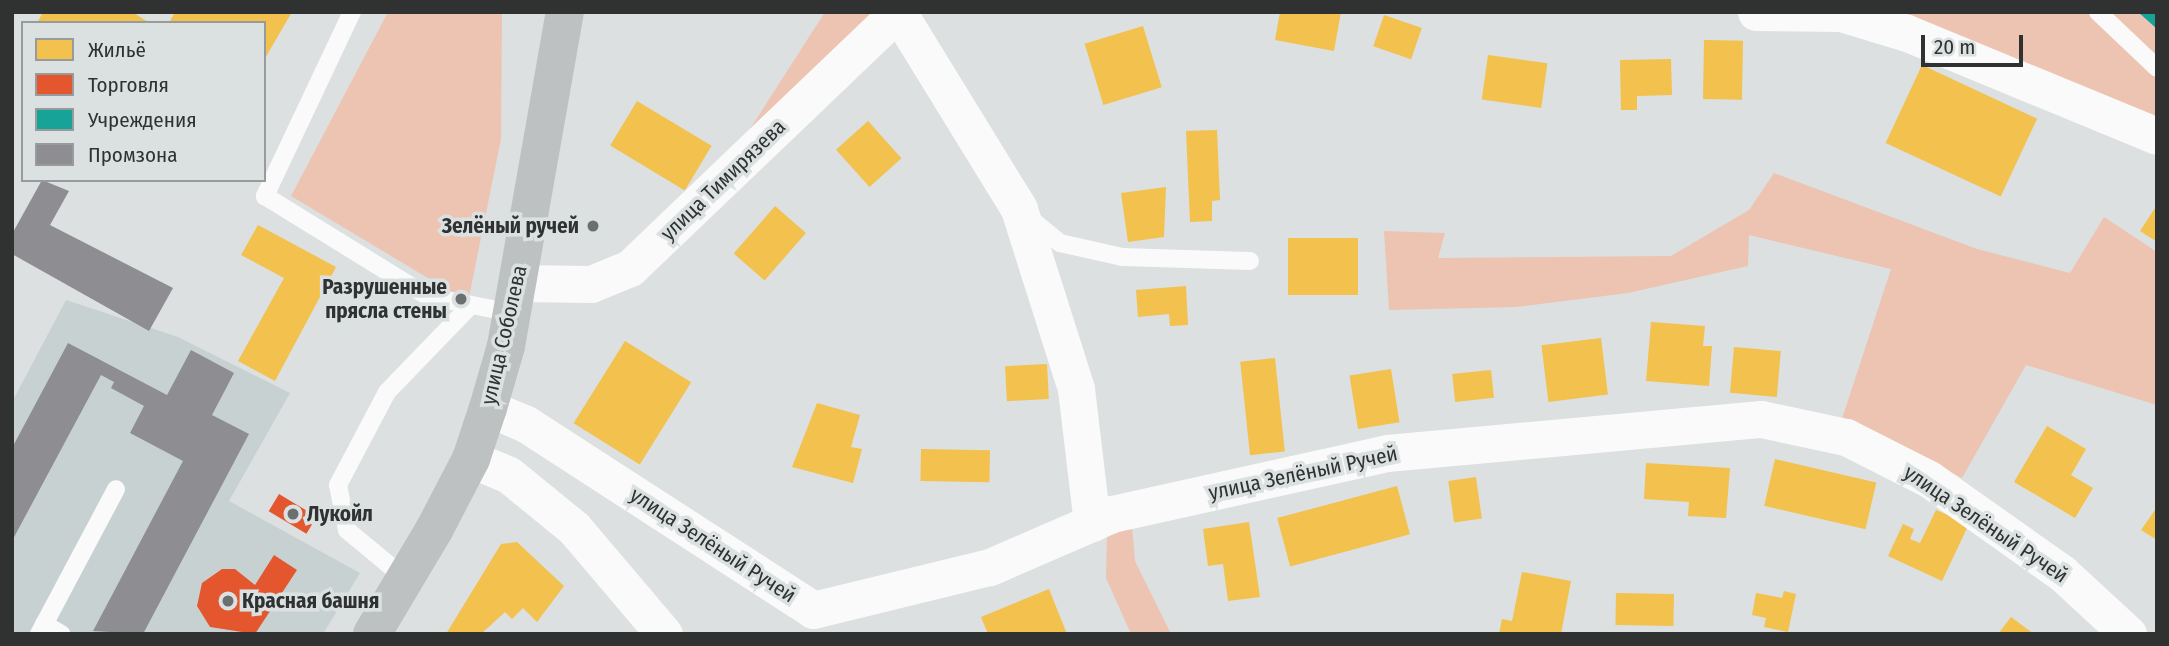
<!DOCTYPE html>
<html>
<head>
<meta charset="utf-8">
<style>
	body { margin:0 }
	#map { position:relative; width:2169px; height:646px; overflow:hidden; background:#dce0e0; font-family:"Fira Sans Condensed",sans-serif }
	div>[style] { position:absolute }
	[style*='--x'] { left:calc(var(--x)*1px); top:calc(var(--y)*1px); width:calc(var(--w)*1px); rotate:calc(var(--a)*1deg) }
	.built>* { inset:0; background:#c7d1d1 }
	.green>* { inset:0; background:#ecc4b1 }
	.homes>* { inset:0; background:#f2c14e; transform-origin:0 0 }
	.shops>* { inset:0; background:#e4572e; transform-origin:0 0 }
	.public>* { inset:0; background:#17a398 }
	.industry>* { inset:0; background:#8d8d92 }
	.lane>* { height:18px; margin:-9px; padding:0 9px; transform-origin:9px; border-radius:9px; background:#fafafa }
	.street>* { height:37px; margin:-18.5px; padding:0 18.5px; transform-origin:18.5px; border-radius:18.5px; background:#fafafa }
	.secondary>* { height:38px; margin:-19px; padding:0 19px; transform-origin:19px; border-radius:19px; background:#bdc1c2 }
	.dots>* { width:19px; height:19px; translate:-50% -50%; box-sizing:border-box; border:4px solid #dbe1e1; border-radius:50% }
	span { translate:-50% -50%; white-space:nowrap; text-align:center; line-height:1.15; -webkit-text-stroke:7px #dbe1e1; paint-order:stroke }
	.street-label { font-size:21px; color:#303232 }
	.poi-label { font-size:21px; color:#303232; font-weight:700 }
	.right { translate:-100% -50%; text-align:right }
	.left { translate:0 -50%; text-align:left }
	.frame { position:absolute; inset:0; border:14px solid #303232; pointer-events:none }
	.legend { position:absolute; left:21px; top:21px; width:245px; height:161px; box-sizing:border-box; background:#dbe1e1; border:2px solid #979b9b; margin:0; padding:9px 12px; list-style:none; font-size:21px; color:#303232 }
	.legend li { display:flex; align-items:center; gap:14px; height:35px }
	.legend b { width:35px; border:2px solid #979b9b }
	.scale { position:absolute; left:1921px; top:35px; width:102px; height:32px; box-sizing:border-box; border:4px solid #303232; border-top:0; padding-left:9px; font-size:21px; line-height:24px; white-space:nowrap; color:#303232; -webkit-text-stroke:5px #dbe1e1; paint-order:stroke }
</style>
</head>
<body>
<div id="map">
	<div class="built">
		<i style="clip-path:polygon(66px 300px,178px 337px,290px 393px,229px 501px,360px 573px,323px 634px,12px 634px,12px 402px)"></i>
	</div>
	<div class="green">
		<i style="clip-path:polygon(388px 12px,502px 12px,501px 139px,468px 302px,291px 196px)"></i>
		<i style="clip-path:polygon(825px 12px,885px 12px,741px 143px)"></i>
		<i style="clip-path:polygon(1896px 12px,2138px 12px,2157px 29px,2157px 121px)"></i>
		<i style="clip-path:polygon(1774px 173px,1977px 249px,2070px 273px,2104px 217px,2157px 252px,2157px 405px,2026px 365px,1962px 478px,1890px 441px,1840px 425px,1891px 269px,1749px 235px,1748px 266px,1628px 293px,1516px 307px,1389px 310px,1384px 231px,1445px 233px,1438px 258px,1671px 256px,1749px 210px)"></i>
		<i style="clip-path:polygon(1132px 526px,1135px 561px,1171px 634px,1131px 634px,1106px 578px,1107px 534px)"></i>
	</div>
	<div class="homes">
		<i style="clip-path:polygon(43px 12px,132px 12px,150px 23px,37px 23px)"></i>
		<i style="clip-path:polygon(175px 12px,292px 12px,264px 60px,264px 23px,169px 23px)"></i>
		<i style="clip-path:polygon(1280px 12px,1341px 12px,1334px 51px,1275px 40px)"></i>
		<i style="left:1384px;top:15px;width:40px;height:33px;rotate:19deg"></i>
		<i style="left:1143px;top:26px;width:64px;height:61px;rotate:73deg"></i>
		<i style="left:1704px;top:40px;width:39px;height:59px;rotate:1deg"></i>
		<i style="left:1488px;top:55px;width:60px;height:45px;rotate:8deg"></i>
		<i style="clip-path:polygon(1671px 59px,1672px 95px,1637px 96px,1637px 110px,1621px 110px,1620px 60px)"></i>
		<i style="left:1922px;top:65px;width:127px;height:86px;rotate:25deg"></i>
		<i style="left:637px;top:101px;width:87px;height:52px;rotate:31deg"></i>
		<i style="left:868px;top:121px;width:50px;height:43px;rotate:48deg"></i>
		<i style="clip-path:polygon(1217px 130px,1220px 200px,1212px 201px,1212px 221px,1190px 222px,1186px 131px)"></i>
		<i style="clip-path:polygon(1166px 187px,1164px 237px,1128px 242px,1121px 193px)"></i>
		<i style="clip-path:polygon(2157px 205px,2157px 242px,2140px 231px)"></i>
		<i style="left:775px;top:206px;width:41px;height:63px;rotate:41deg"></i>
		<i style="clip-path:polygon(258px 225px,336px 267px,275px 381px,238px 361px,284px 278px,241px 255px)"></i>
		<i style="left:1288px;top:238px;width:70px;height:57px"></i>
		<i style="clip-path:polygon(1186px 286px,1188px 325px,1170px 326px,1169px 314px,1138px 317px,1136px 290px)"></i>
		<i style="clip-path:polygon(1651px 322px,1705px 326px,1703px 346px,1712px 346px,1709px 386px,1646px 381px)"></i>
		<i style="left:1601px;top:338px;width:57px;height:60px;rotate:83deg"></i>
		<i style="left:625px;top:341px;width:78px;height:97px;rotate:32deg"></i>
		<i style="left:1734px;top:347px;width:47px;height:46px;rotate:5deg"></i>
		<i style="left:1275px;top:358px;width:94px;height:35px;rotate:84deg"></i>
		<i style="left:1047px;top:364px;width:35px;height:42px;rotate:87deg"></i>
		<i style="left:1391px;top:369px;width:54px;height:42px;rotate:81deg"></i>
		<i style="left:1491px;top:370px;width:28px;height:39px;rotate:84deg"></i>
		<i style="clip-path:polygon(817px 403px,860px 415px,851px 447px,862px 449px,853px 483px,792px 467px)"></i>
		<i style="clip-path:polygon(2047px 426px,2086px 449px,2071px 475px,2093px 488px,2075px 518px,2014px 482px)"></i>
		<i style="left:921px;top:449px;width:69px;height:32px;rotate:1deg"></i>
		<i style="left:1775px;top:459px;width:104px;height:48px;rotate:13deg"></i>
		<i style="clip-path:polygon(1646px 463px,1730px 468px,1726px 518px,1688px 516px,1689px 502px,1644px 499px)"></i>
		<i style="left:1476px;top:477px;width:42px;height:28px;rotate:82deg"></i>
		<i style="left:1397px;top:486px;width:50px;height:124px;rotate:75deg"></i>
		<i style="clip-path:polygon(2157px 507px,2157px 540px,2141px 530px)"></i>
		<i style="clip-path:polygon(1936px 510px,1969px 524px,1942px 581px,1888px 556px,1903px 524px,1914px 529px,1910px 539px,1920px 543px)"></i>
		<i style="clip-path:polygon(1249px 522px,1260px 597px,1228px 601px,1223px 564px,1208px 566px,1203px 529px)"></i>
		<i style="clip-path:polygon(517px 542px,564px 586px,537px 622px,523px 608px,512px 619px,505px 612px,481px 634px,446px 634px,501px 544px)"></i>
		<i style="clip-path:polygon(1522px 572px,1571px 581px,1561px 634px,1499px 634px,1502px 619px,1512px 621px)"></i>
		<i style="clip-path:polygon(1049px 589px,1067px 634px,988px 634px,981px 617px)"></i>
		<i style="clip-path:polygon(1784px 591px,1796px 594px,1788px 632px,1764px 627px,1766px 618px,1752px 615px,1756px 593px,1782px 598px)"></i>
		<i style="left:1616px;top:593px;width:58px;height:32px;rotate:1deg"></i>
		<i style="clip-path:polygon(2011px 617px,2034px 634px,1998px 634px)"></i>
	</div>
	<div class="shops">
		<i style="left:279px;top:494px;width:44px;height:20px;rotate:31deg"></i>
		<i style="clip-path:polygon(274px 555px,297px 570px,255px 634px,210px 627px,197px 606px,202px 583px,222px 569px,235px 569px,255px 585px)"></i>
	</div>
	<div class="public">
		<i style="clip-path:polygon(2138px 12px,2157px 12px,2157px 29px)"></i>
	</div>
	<div class="industry">
		<i style="clip-path:polygon(42px 180px,69px 191px,50px 225px,173px 288px,149px 331px,12px 254px,12px 234px)"></i>
		<i style="clip-path:polygon(68px 343px,167px 395px,191px 350px,234px 373px,212px 415px,249px 434px,143px 634px,93px 631px,183px 461px,130px 433px,144px 406px,111px 388px,114px 382px,101px 375px,12px 541px,12px 448px)"></i>
	</div>
	<div class="lane">
		<i style="--x:352;--y:12;--w:204;--a:115.3"></i>
		<i style="--x:265;--y:196;--w:190;--a:31.7"></i>
		<i style="--x:427;--y:296;--w:87;--a:11.3"></i>
		<i style="--x:2098;--y:12;--w:81;--a:43.5"></i>
		<i style="--x:1027;--y:216;--w:43;--a:39.3"></i>
		<i style="--x:1060;--y:243;--w:64;--a:12.7"></i>
		<i style="--x:1122;--y:257;--w:128;--a:1.8"></i>
		<i style="--x:406;--y:579;--w:77;--a:-140.3"></i>
		<i style="--x:347;--y:530;--w:46;--a:-101.3"></i>
		<i style="--x:338;--y:485;--w:105;--a:-62.2"></i>
		<i style="--x:387;--y:392;--w:121;--a:-46"></i>
		<i style="--x:44;--y:624;--w:20;--a:30"></i>
		<i style="--x:39;--y:634;--w:164;--a:-62"></i>
	</div>
	<div class="street">
		<i style="--x:1756;--y:12;--w:85;--a:0.7"></i>
		<i style="--x:1841;--y:13;--w:69;--a:16.9"></i>
		<i style="--x:1907;--y:33;--w:270;--a:22.4"></i>
		<i style="--x:518;--y:283;--w:73;--a:0.8"></i>
		<i style="--x:591;--y:284;--w:42;--a:-22.3"></i>
		<i style="--x:630;--y:268;--w:371;--a:-43.7"></i>
		<i style="--x:898;--y:12;--w:231;--a:58.4"></i>
		<i style="--x:1019;--y:209;--w:189;--a:72.4"></i>
		<i style="--x:1076;--y:389;--w:135;--a:83.2"></i>
		<i style="--x:488;--y:408;--w:41;--a:22.8"></i>
		<i style="--x:526;--y:424;--w:342;--a:32.9"></i>
		<i style="--x:813;--y:610;--w:182;--a:-13.7"></i>
		<i style="--x:990;--y:567;--w:133;--a:-23.5"></i>
		<i style="--x:1112;--y:514;--w:282;--a:-12.5"></i>
		<i style="--x:1387;--y:453;--w:376;--a:-5.2"></i>
		<i style="--x:1761;--y:419;--w:87;--a:12"></i>
		<i style="--x:1846;--y:437;--w:93;--a:26.8"></i>
		<i style="--x:1929;--y:479;--w:163;--a:35.3"></i>
		<i style="--x:2062;--y:573;--w:90;--a:42.7"></i>
		<i style="--x:471;--y:459;--w:41;--a:22.8"></i>
		<i style="--x:509;--y:475;--w:84;--a:39.2"></i>
		<i style="--x:574;--y:528;--w:139;--a:49.7"></i>
	</div>
	<div class="secondary">
		<i style="--x:372;--y:634;--w:121;--a:-59.2"></i>
		<i style="--x:434;--y:530;--w:80;--a:-62.5"></i>
		<i style="--x:471;--y:459;--w:54;--a:-71.6"></i>
		<i style="--x:488;--y:408;--w:65;--a:-73.8"></i>
		<i style="--x:506;--y:346;--w:339;--a:-80"></i>
	</div>
	<div class="dots">
		<i style="left:593px;top:226px;background:#6c6f6f"></i>
		<i style="left:461px;top:299px;background:#6c6f6f"></i>
		<i style="left:293px;top:514px;background:#6c6f6f"></i>
		<i style="left:228px;top:601px;background:#6c6f6f"></i>
	</div>
	<div class="street-label">
		<span style="left:723px;top:180px;rotate:-44deg">улица Тимирязева</span>
		<span style="left:504px;top:335px;rotate:-77deg">улица Соболева</span>
		<span style="left:1303px;top:473px;rotate:-12deg">улица Зелёный Ручей</span>
		<span style="left:1986px;top:524px;rotate:34deg">улица Зелёный Ручей</span>
		<span style="left:713px;top:545px;rotate:33deg">улица Зелёный Ручей</span>
	</div>
	<div class="poi-label">
		<span class="right" style="left:579px;top:226px">Зелёный ручей</span>
		<span class="right" style="left:447px;top:299px">Разрушенные<br>прясла стены</span>
		<span class="left" style="left:307px;top:514px">Лукойл</span>
		<span class="left" style="left:242px;top:601px">Красная башня</span>
	</div>
	<div class="frame"></div>
	<ul class="legend">
	<li><b style="height:19px;background:#f2c14e"></b>Жильё</li>
	<li><b style="height:19px;background:#e4572e"></b>Торговля</li>
	<li><b style="height:19px;background:#17a398"></b>Учреждения</li>
	<li><b style="height:19px;background:#8d8d92"></b>Промзона</li>
	</ul>
	<div class="scale">20 m</div>
</div>
</body>
</html>
